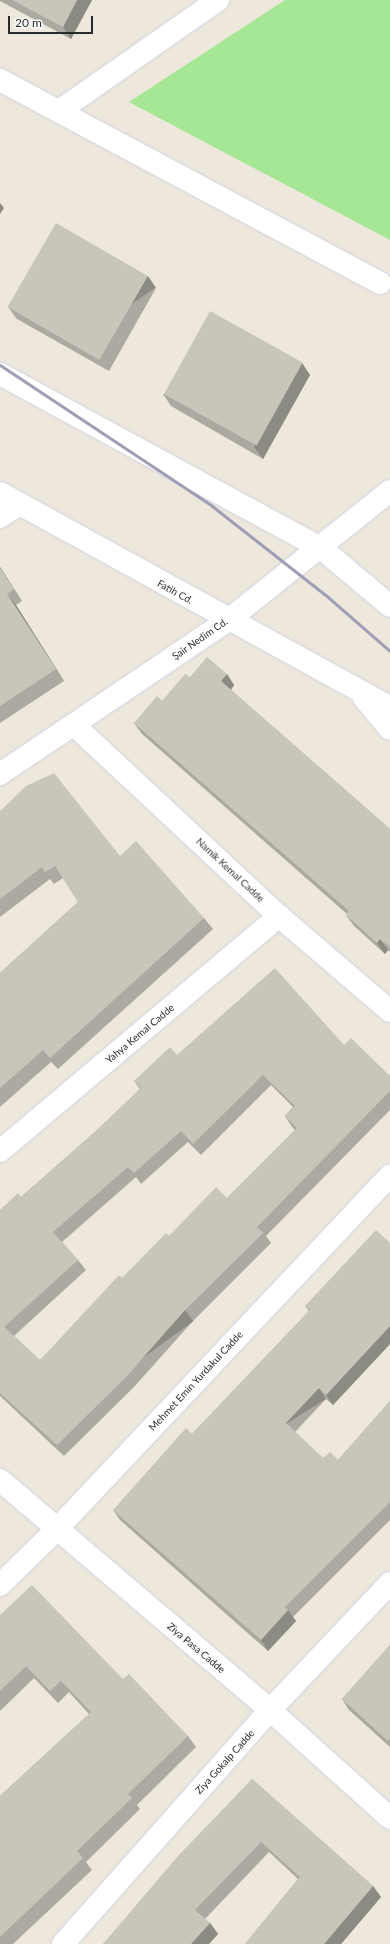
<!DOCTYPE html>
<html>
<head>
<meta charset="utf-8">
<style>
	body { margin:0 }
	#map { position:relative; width:390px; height:1944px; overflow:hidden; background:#ede8db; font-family:Lato,sans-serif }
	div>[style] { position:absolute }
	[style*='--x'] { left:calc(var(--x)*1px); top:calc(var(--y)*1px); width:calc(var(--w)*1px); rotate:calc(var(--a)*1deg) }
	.green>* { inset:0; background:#a5e794 }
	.roads { filter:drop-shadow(0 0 1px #d0d1e4) drop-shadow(0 0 1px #d0d1e4) }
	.minor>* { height:22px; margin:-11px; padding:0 11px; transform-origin:11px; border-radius:11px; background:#fff }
	.rail>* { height:3px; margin:-1.5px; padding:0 1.5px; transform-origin:1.5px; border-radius:1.5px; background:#9e9eb6 }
	.wall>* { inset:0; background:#acaaa0 }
	.shaded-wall>* { inset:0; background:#8c8b82; transform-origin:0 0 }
	.building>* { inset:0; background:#c8c6ba; transform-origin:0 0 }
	span { translate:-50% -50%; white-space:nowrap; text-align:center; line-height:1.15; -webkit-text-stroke:4px #fff; paint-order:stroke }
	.street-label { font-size:10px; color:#2a2a2a }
	.scale { position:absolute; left:8px; top:16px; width:85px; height:18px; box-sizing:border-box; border:2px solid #2a2a2a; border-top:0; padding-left:5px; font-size:12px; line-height:14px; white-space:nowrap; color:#2a2a2a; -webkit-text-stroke:3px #fff; paint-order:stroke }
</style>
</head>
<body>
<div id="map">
	<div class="green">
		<i style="clip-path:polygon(285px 0,390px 0,390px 240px,129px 102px)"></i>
	</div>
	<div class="roads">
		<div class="minor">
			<i style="--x:0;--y:80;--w:431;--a:28.1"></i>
			<i style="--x:59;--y:111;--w:194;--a:-34.9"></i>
			<i style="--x:0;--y:374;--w:365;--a:28.5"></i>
			<i style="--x:321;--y:548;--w:90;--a:40"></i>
			<i style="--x:0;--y:493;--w:445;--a:28.8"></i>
			<i style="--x:0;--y:517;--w:23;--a:-34"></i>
			<i style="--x:364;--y:698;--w:40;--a:50"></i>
			<i style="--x:74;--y:725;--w:280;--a:43"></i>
			<i style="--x:279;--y:916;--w:146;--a:40.6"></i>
			<i style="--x:0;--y:774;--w:274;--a:-34"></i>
			<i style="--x:227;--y:621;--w:208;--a:-38.6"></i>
			<i style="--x:0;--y:1151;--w:365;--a:-40.1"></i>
			<i style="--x:0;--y:1480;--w:355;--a:40.4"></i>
			<i style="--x:270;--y:1710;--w:161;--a:42"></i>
			<i style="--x:0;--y:1585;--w:78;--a:-44.5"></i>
			<i style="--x:56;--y:1530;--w:487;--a:-46.7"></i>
			<i style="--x:63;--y:1944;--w:312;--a:-48.5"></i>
			<i style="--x:270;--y:1710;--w:175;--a:-46.6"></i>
		</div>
	</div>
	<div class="rail">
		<i style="--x:0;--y:365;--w:255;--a:33.6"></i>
		<i style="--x:212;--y:506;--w:147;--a:38.1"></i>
		<i style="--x:328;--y:597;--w:82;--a:41.1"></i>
	</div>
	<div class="wall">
		<i style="clip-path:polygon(0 0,92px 0,71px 39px,0 1px)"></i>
		<i style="clip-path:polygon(156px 288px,109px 371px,17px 319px,8px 307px)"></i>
		<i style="clip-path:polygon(302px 363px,310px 375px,263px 459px,171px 406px,163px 394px)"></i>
		<i style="clip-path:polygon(0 567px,22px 601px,16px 605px,64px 681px,0 723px)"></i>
		<i style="clip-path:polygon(227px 674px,234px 685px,231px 690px,390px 829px,390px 952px,388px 950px,385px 954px,354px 926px,346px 915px,347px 914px,142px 734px,134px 723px,162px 701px,190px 677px)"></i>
		<i style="clip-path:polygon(0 811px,120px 856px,204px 918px,213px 929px,58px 1069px,51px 1062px,0 1107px,0 973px,78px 902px,63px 878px,54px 884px,50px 879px,0 917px)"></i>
		<i style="clip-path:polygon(evenodd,344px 1045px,390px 1076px,390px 1110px,266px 1236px,271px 1243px,193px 1321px,134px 1387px,64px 1456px,0 1396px,0 1210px,21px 1197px,96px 1131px,140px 1089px,134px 1081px,177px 1055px,344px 1045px,271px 1085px,293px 1107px,285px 1116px,292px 1127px,295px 1130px,227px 1198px,169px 1236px,122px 1278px,40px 1360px,14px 1336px,86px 1270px,78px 1260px,62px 1242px,136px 1177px,141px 1184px,188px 1142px,201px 1155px,271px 1085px)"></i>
		<i style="clip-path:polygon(390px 1243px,390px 1344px,333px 1405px,326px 1399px,295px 1432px,323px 1458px,338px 1460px,390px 1401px,390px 1520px,293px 1617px,296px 1621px,268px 1651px,120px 1520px,113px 1510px,192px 1434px,309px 1311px,305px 1306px)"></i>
		<i style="clip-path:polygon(0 1615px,123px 1679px,188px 1736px,196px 1747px,137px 1805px,140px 1809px,86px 1862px,92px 1870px,13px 1944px,0 1944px,0 1796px,89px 1714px,69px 1692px,58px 1703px,34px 1678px,0 1711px)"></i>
		<i style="clip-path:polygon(390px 1645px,390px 1747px,349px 1710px,342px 1699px)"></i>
		<i style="clip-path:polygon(252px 1779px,373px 1886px,381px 1897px,341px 1944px,245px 1944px,298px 1879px,269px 1852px,205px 1919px,210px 1923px,218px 1934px,209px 1944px,103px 1944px)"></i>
	</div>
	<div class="shaded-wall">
		<i style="clip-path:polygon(77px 0,92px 0,71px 39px,63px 27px)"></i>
		<i style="clip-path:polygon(0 203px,4px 208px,0 214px)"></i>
		<i style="left:148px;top:276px;width:14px;height:95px;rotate:56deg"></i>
		<i style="clip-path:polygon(302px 363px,310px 375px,263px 459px,254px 447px)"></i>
		<i style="clip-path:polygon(0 567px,22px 601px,0 568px)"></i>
		<i style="clip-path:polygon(7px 594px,16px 605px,64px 681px,56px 669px)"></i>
		<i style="clip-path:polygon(227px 674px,234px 685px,229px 692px,221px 681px)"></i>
		<i style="clip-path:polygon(380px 939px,388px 950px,385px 954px,377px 943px)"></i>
		<i style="left:185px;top:1310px;width:14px;height:88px;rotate:54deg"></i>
		<i style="clip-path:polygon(390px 1326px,390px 1344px,333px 1405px,326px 1395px)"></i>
		<i style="left:319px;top:1388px;width:13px;height:48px;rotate:58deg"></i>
		<i style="clip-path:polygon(288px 1610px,296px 1621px,268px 1651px,261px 1640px)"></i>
		<i style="clip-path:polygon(373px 1886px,381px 1897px,341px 1944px,324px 1944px)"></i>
		<i style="clip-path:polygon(210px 1923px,218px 1934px,209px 1944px,191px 1944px)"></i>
	</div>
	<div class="building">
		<i style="clip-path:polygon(12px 0,77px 0,63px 27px)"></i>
		<i style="left:56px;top:223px;width:106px;height:97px;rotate:30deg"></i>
		<i style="left:210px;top:311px;width:106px;height:95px;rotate:29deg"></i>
		<i style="clip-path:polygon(0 568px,14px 589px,7px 594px,56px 669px,0 706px)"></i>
		<i style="clip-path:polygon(207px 657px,227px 674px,221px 681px,390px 829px,390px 947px,380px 939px,377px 943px,346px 915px,349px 911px,134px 723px,157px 696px,162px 701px,185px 674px,190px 677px)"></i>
		<i style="clip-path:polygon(54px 773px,120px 856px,136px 841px,204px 918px,50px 1058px,43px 1050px,0 1088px,0 973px,78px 902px,55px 866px,45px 872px,42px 867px,0 899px,0 811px,26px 786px)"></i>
		<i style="clip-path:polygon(evenodd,275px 968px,344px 1045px,351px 1038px,390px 1076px,390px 1091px,257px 1227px,263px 1233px,185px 1310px,127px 1376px,57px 1445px,0 1393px,0 1210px,18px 1193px,21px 1197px,96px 1131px,141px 1088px,134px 1081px,170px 1047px,177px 1055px,275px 968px,263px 1075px,295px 1106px,285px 1116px,297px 1128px,227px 1198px,216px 1187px,169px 1236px,166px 1233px,122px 1278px,119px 1275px,40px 1360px,4px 1327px,78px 1260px,53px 1232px,128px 1167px,134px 1173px,181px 1131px,193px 1144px,263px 1075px)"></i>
		<i style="clip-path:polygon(376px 1230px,390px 1243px,390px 1326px,326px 1395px,319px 1388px,286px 1423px,323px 1458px,330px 1452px,338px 1460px,390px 1401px,390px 1502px,285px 1607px,288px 1610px,261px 1640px,113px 1510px,186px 1428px,192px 1434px,310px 1310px,305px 1306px)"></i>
		<i style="clip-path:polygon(32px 1585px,123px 1679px,129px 1674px,188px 1736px,128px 1794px,132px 1798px,77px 1851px,83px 1858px,0 1937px,0 1796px,91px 1712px,61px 1681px,50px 1691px,26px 1666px,0 1691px,0 1615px)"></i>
		<i style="clip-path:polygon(390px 1645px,390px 1739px,388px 1741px,342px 1699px)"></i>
		<i style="clip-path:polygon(252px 1779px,373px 1886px,324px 1944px,245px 1944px,300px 1877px,261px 1842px,195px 1910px,210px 1923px,191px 1944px,103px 1944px,178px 1856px)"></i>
	</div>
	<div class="street-label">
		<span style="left:175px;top:592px;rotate:29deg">Fatih Cd.</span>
		<span style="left:200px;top:639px;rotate:-35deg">Şair Nedim Cd.</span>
		<span style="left:230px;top:870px;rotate:43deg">Namik Kemal Cadde</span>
		<span style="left:140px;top:1034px;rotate:-40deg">Yahya Kemal Cadde</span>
		<span style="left:196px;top:1381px;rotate:-47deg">Mehmet Emin Yurdakul Cadde</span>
		<span style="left:196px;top:1648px;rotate:40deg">Ziya Pasa Cadde</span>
		<span style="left:225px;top:1762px;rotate:-48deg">Ziya Gokalp Cadde</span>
	</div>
	<div class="scale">20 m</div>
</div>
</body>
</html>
